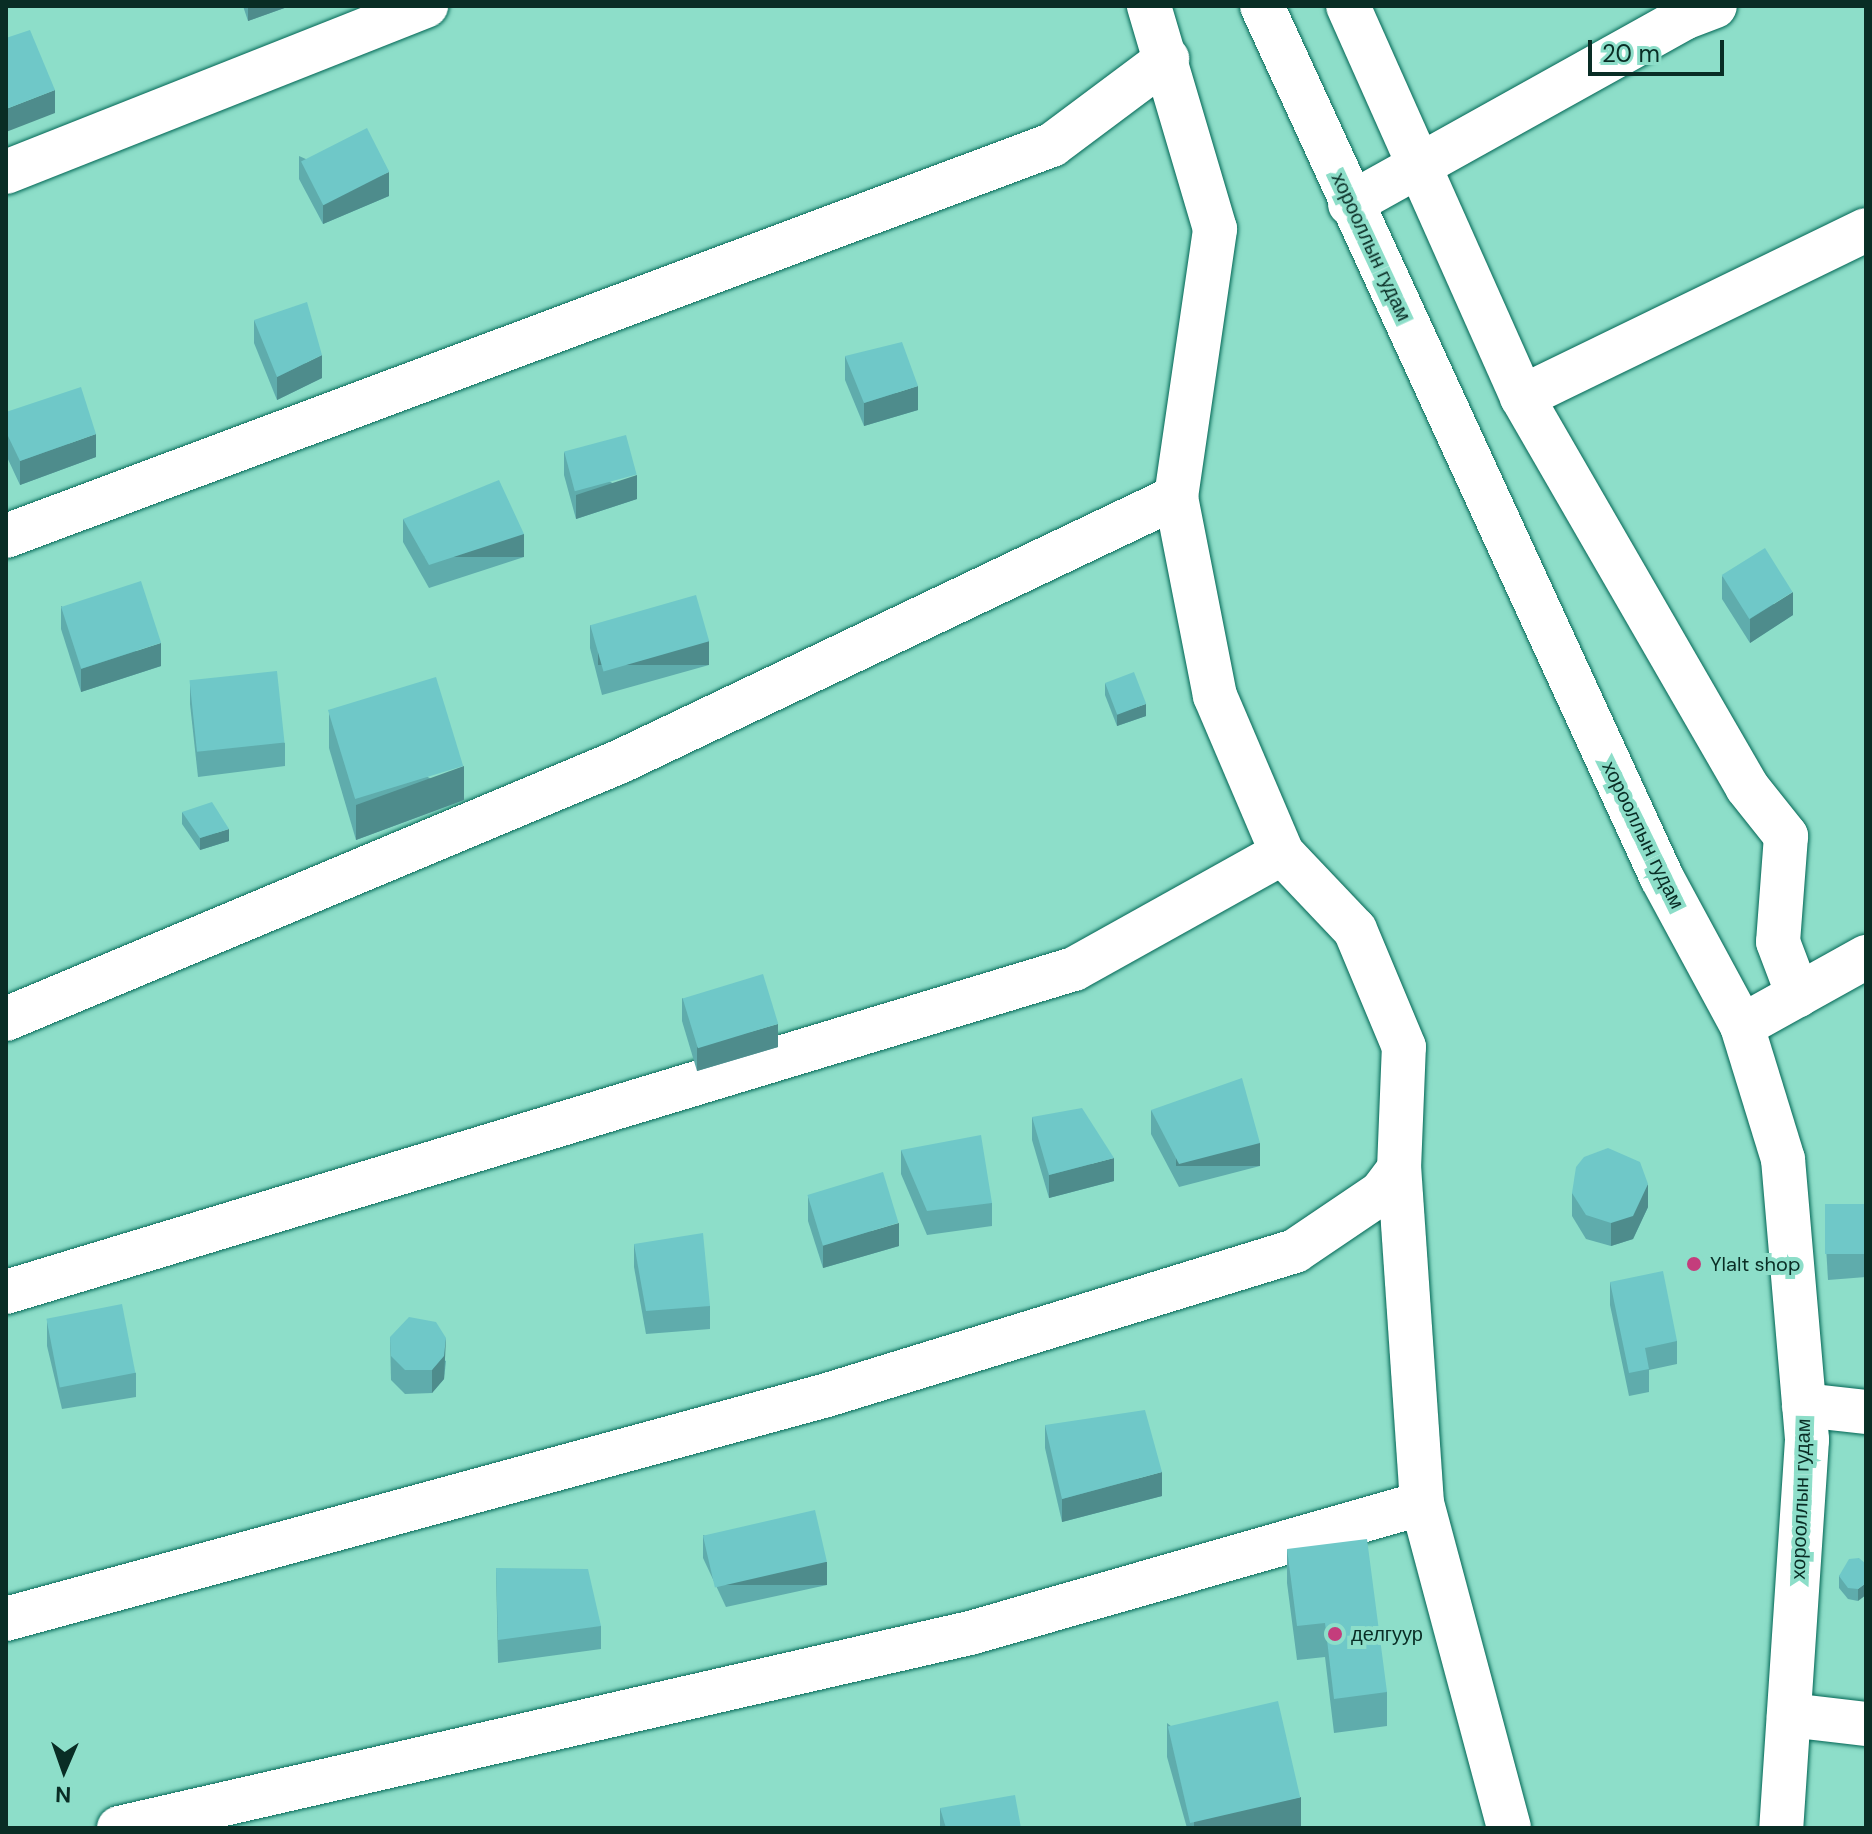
<!DOCTYPE html>
<html>
<head>
<meta charset="utf-8">
<style>
	body { margin:0 }
	#map { position:relative; width:1872px; height:1834px; overflow:hidden; background:#8ddec9; font-family:"DM Sans",sans-serif }
	div>[style] { position:absolute }
	[style*='--x'] { left:calc(var(--x)*1px); top:calc(var(--y)*1px); width:calc(var(--w)*1px); rotate:calc(var(--a)*1deg) }
	.roads { filter:drop-shadow(0 0 2px #026655) drop-shadow(0 0 2px #026655) }
	.minor>* { height:44px; margin:-22px; padding:0 22px; transform-origin:22px; border-radius:22px; background:#fff }
	.secondary>* { height:44px; margin:-22px; padding:0 22px; transform-origin:22px; border-radius:22px; background:#fff }
	.wall>* { inset:0; background:#5facac }
	.shaded-wall>* { inset:0; background:#4e8c8c; transform-origin:0 0 }
	.building>* { inset:0; background:#6fc8c8; transform-origin:0 0 }
	.dots>* { width:22px; height:22px; translate:-50% -50%; box-sizing:border-box; border:4px solid #8ddec9; border-radius:50% }
	span { translate:-50% -50%; white-space:nowrap; text-align:center; line-height:1.15; -webkit-text-stroke:8px #8ddec9; paint-order:stroke }
	.street-label { font-size:20px; color:#092d25 }
	.poi-label { font-size:20px; color:#092d25 }
	.left { translate:0 -50%; text-align:left }
	.frame { position:absolute; inset:0; border:8px solid #092d25; pointer-events:none }
	.north { position:absolute; left:24px; top:1730px; width:80px; height:80px; -webkit-text-stroke:6px #8ddec9; paint-order:stroke; rotate:182deg; font-size:22px; font-weight:700; line-height:32px; text-align:center; color:#092d25 }
	.north::after { content:''; display:block; margin:auto; width:28px; height:36px; background:#092d25; clip-path:polygon(50% 0,100% 100%,50% 72%,0 100%) }
	.scale { position:absolute; left:1588px; top:40px; width:136px; height:36px; box-sizing:border-box; border:4px solid #092d25; border-top:0; padding-left:10px; font-size:24px; line-height:28px; white-space:nowrap; color:#092d25; -webkit-text-stroke:6px #8ddec9; paint-order:stroke }
</style>
</head>
<body>
<div id="map">
	<div class="roads">
		<div class="minor">
			<i style="--x:1348;--y:6;--w:428;--a:66"></i>
			<i style="--x:1522;--y:397;--w:382;--a:-25.9"></i>
			<i style="--x:6;--y:172;--w:452;--a:-21.6"></i>
			<i style="--x:1350;--y:204;--w:382;--a:-29.1"></i>
			<i style="--x:1684;--y:18;--w:33;--a:-21"></i>
			<i style="--x:1522;--y:397;--w:450;--a:60"></i>
			<i style="--x:1747;--y:787;--w:63;--a:51.5"></i>
			<i style="--x:1786;--y:836;--w:106;--a:94.3"></i>
			<i style="--x:1778;--y:942;--w:57;--a:69.3"></i>
			<i style="--x:6;--y:536;--w:1117;--a:-20.5"></i>
			<i style="--x:1052;--y:145;--w:144;--a:-36.8"></i>
			<i style="--x:6;--y:1019;--w:665;--a:-22.75"></i>
			<i style="--x:619;--y:762;--w:617;--a:-25.44"></i>
			<i style="--x:1742;--y:1026;--w:142;--a:-29.1"></i>
			<i style="--x:6;--y:1292;--w:1116;--a:-16.83"></i>
			<i style="--x:1074;--y:969;--w:238;--a:-29.1"></i>
			<i style="--x:1804;--y:1405;--w:62;--a:6.4"></i>
			<i style="--x:1422;--y:1503;--w:336;--a:75"></i>
			<i style="--x:6;--y:1619;--w:851;--a:-15.26"></i>
			<i style="--x:827;--y:1395;--w:490;--a:-17.1"></i>
			<i style="--x:1295;--y:1251;--w:104;--a:-34"></i>
			<i style="--x:1381;--y:1193;--w:30;--a:-53"></i>
			<i style="--x:1399;--y:1169;--w:122;--a:-87.7"></i>
			<i style="--x:1404;--y:1047;--w:127;--a:-112.7"></i>
			<i style="--x:1355;--y:930;--w:106;--a:-133.5"></i>
			<i style="--x:1282;--y:853;--w:171;--a:-113.1"></i>
			<i style="--x:1215;--y:696;--w:203;--a:-101.1"></i>
			<i style="--x:1176;--y:497;--w:271;--a:-81.7"></i>
			<i style="--x:1215;--y:229;--w:233;--a:-106.5"></i>
			<i style="--x:1789;--y:1715;--w:78;--a:6.7"></i>
			<i style="--x:119;--y:1828;--w:873;--a:-12.91"></i>
			<i style="--x:970;--y:1633;--w:470;--a:-16"></i>
			<i style="--x:1422;--y:1503;--w:335;--a:-93.9"></i>
		</div>
		<div class="secondary">
			<i style="--x:1262;--y:6;--w:959;--a:65.36"></i>
			<i style="--x:1662;--y:878;--w:168;--a:61.6"></i>
			<i style="--x:1742;--y:1026;--w:139;--a:72.9"></i>
			<i style="--x:1783;--y:1159;--w:282;--a:85.1"></i>
			<i style="--x:1807;--y:1440;--w:389;--a:93.8"></i>
		</div>
	</div>
	<div class="wall">
		<i style="clip-path:polygon(243px 6px,290px 6px,248px 21px)"></i>
		<i style="clip-path:polygon(299px 156px,389px 196px,323px 224px,299px 179px)"></i>
		<i style="clip-path:polygon(254px 320px,322px 378px,277px 400px,254px 343px)"></i>
		<i style="clip-path:polygon(845px 356px,918px 410px,864px 426px,845px 380px)"></i>
		<i style="clip-path:polygon(6px 412px,96px 457px,20px 485px,6px 455px)"></i>
		<i style="clip-path:polygon(564px 452px,637px 499px,576px 519px,564px 475px)"></i>
		<i style="clip-path:polygon(403px 519px,524px 557px,429px 588px,403px 542px)"></i>
		<i style="clip-path:polygon(1722px 576px,1793px 615px,1750px 643px,1722px 599px)"></i>
		<i style="clip-path:polygon(61px 606px,161px 666px,81px 692px,61px 629px)"></i>
		<i style="clip-path:polygon(590px 625px,709px 665px,602px 695px,590px 648px)"></i>
		<i style="clip-path:polygon(190px 681px,285px 743px,285px 766px,198px 777px,190px 704px)"></i>
		<i style="clip-path:polygon(1105px 683px,1146px 716px,1117px 726px,1105px 695px)"></i>
		<i style="clip-path:polygon(329px 714px,464px 800px,356px 840px,329px 748px)"></i>
		<i style="clip-path:polygon(182px 812px,229px 841px,200px 850px,182px 824px)"></i>
		<i style="clip-path:polygon(682px 998px,778px 1047px,697px 1071px,682px 1021px)"></i>
		<i style="clip-path:polygon(1151px 1110px,1260px 1166px,1179px 1187px,1151px 1134px)"></i>
		<i style="clip-path:polygon(1032px 1117px,1114px 1181px,1049px 1198px,1032px 1140px)"></i>
		<i style="clip-path:polygon(901px 1150px,992px 1203px,992px 1226px,927px 1235px,901px 1174px)"></i>
		<i style="clip-path:polygon(1572px 1193px,1648px 1207px,1633px 1239px,1611px 1246px,1586px 1239px,1572px 1216px)"></i>
		<i style="clip-path:polygon(808px 1197px,899px 1246px,823px 1268px,808px 1221px)"></i>
		<i style="clip-path:polygon(1866px 1204px,1866px 1277px,1828px 1280px,1825px 1230px,1825px 1207px)"></i>
		<i style="clip-path:polygon(634px 1244px,710px 1306px,710px 1329px,646px 1334px,634px 1267px)"></i>
		<i style="clip-path:polygon(1610px 1282px,1677px 1341px,1677px 1364px,1649px 1370px,1649px 1392px,1629px 1396px,1610px 1305px)"></i>
		<i style="clip-path:polygon(47px 1322px,136px 1373px,136px 1397px,62px 1409px,47px 1346px)"></i>
		<i style="clip-path:polygon(390px 1337px,446px 1361px,444px 1379px,432px 1393px,405px 1394px,391px 1380px)"></i>
		<i style="clip-path:polygon(1045px 1425px,1162px 1496px,1062px 1522px,1045px 1448px)"></i>
		<i style="clip-path:polygon(703px 1535px,827px 1585px,726px 1607px,703px 1558px)"></i>
		<i style="clip-path:polygon(1287px 1549px,1387px 1692px,1387px 1726px,1334px 1733px,1325px 1657px,1297px 1660px,1287px 1583px)"></i>
		<i style="clip-path:polygon(1859px 1558px,1858px 1601px,1848px 1599px,1839px 1588px,1839px 1576px)"></i>
		<i style="clip-path:polygon(496px 1568px,601px 1626px,601px 1649px,498px 1663px)"></i>
		<i style="clip-path:polygon(1167px 1723px,1301px 1828px,1187px 1828px,1167px 1757px)"></i>
		<i style="clip-path:polygon(940px 1808px,1021px 1828px,940px 1828px)"></i>
	</div>
	<div class="shaded-wall">
		<i style="clip-path:polygon(248px 6px,290px 6px,248px 21px)"></i>
		<i style="clip-path:polygon(55px 90px,55px 113px,6px 132px,6px 109px)"></i>
		<i style="clip-path:polygon(389px 172px,389px 196px,323px 224px,323px 200px)"></i>
		<i style="clip-path:polygon(322px 355px,322px 378px,277px 400px,277px 377px)"></i>
		<i style="clip-path:polygon(918px 386px,918px 410px,864px 426px,864px 403px)"></i>
		<i style="clip-path:polygon(96px 434px,96px 457px,20px 485px,20px 461px)"></i>
		<i style="clip-path:polygon(637px 475px,637px 499px,576px 519px,576px 495px)"></i>
		<i style="left:524px;top:534px;width:23px;height:100px;rotate:90deg"></i>
		<i style="clip-path:polygon(1793px 592px,1793px 615px,1750px 643px,1750px 619px)"></i>
		<i style="left:709px;top:641px;width:24px;height:111px;rotate:90deg"></i>
		<i style="clip-path:polygon(161px 643px,161px 666px,81px 692px,81px 669px)"></i>
		<i style="clip-path:polygon(1146px 704px,1146px 716px,1117px 726px,1117px 714px)"></i>
		<i style="clip-path:polygon(464px 766px,464px 800px,356px 840px,356px 805px)"></i>
		<i style="clip-path:polygon(229px 829px,229px 841px,200px 850px,200px 838px)"></i>
		<i style="clip-path:polygon(778px 1024px,778px 1047px,697px 1071px,697px 1047px)"></i>
		<i style="left:1260px;top:1143px;width:23px;height:84px;rotate:90deg"></i>
		<i style="clip-path:polygon(1114px 1158px,1114px 1181px,1049px 1198px,1049px 1175px)"></i>
		<i style="clip-path:polygon(1648px 1184px,1648px 1207px,1633px 1239px,1611px 1246px,1611px 1223px)"></i>
		<i style="clip-path:polygon(899px 1223px,899px 1246px,823px 1268px,823px 1245px)"></i>
		<i style="clip-path:polygon(446px 1338px,444px 1379px,432px 1393px,432px 1370px)"></i>
		<i style="clip-path:polygon(1162px 1472px,1162px 1496px,1062px 1522px,1062px 1499px)"></i>
		<i style="left:827px;top:1562px;width:23px;height:103px;rotate:90deg"></i>
		<i style="clip-path:polygon(1866px 1583px,1866px 1595px,1858px 1601px,1858px 1589px)"></i>
		<i style="clip-path:polygon(1301px 1797px,1301px 1828px,1194px 1828px,1194px 1819px)"></i>
	</div>
	<div class="building">
		<i style="clip-path:polygon(30px 30px,55px 90px,6px 109px,6px 38px)"></i>
		<i style="left:367px;top:128px;width:49px;height:74px;rotate:63deg"></i>
		<i style="clip-path:polygon(307px 302px,322px 355px,277px 377px,254px 320px)"></i>
		<i style="clip-path:polygon(902px 342px,918px 386px,864px 403px,845px 356px)"></i>
		<i style="clip-path:polygon(81px 387px,96px 434px,20px 461px,6px 432px,6px 412px)"></i>
		<i style="left:626px;top:435px;width:41px;height:64px;rotate:75deg"></i>
		<i style="clip-path:polygon(499px 480px,524px 534px,429px 565px,403px 519px)"></i>
		<i style="left:1765px;top:548px;width:52px;height:51px;rotate:58deg"></i>
		<i style="left:141px;top:581px;width:65px;height:84px;rotate:72deg"></i>
		<i style="left:696px;top:595px;width:48px;height:110px;rotate:74deg"></i>
		<i style="left:277px;top:671px;width:72px;height:88px;rotate:84deg"></i>
		<i style="left:1134px;top:672px;width:34px;height:31px;rotate:69deg"></i>
		<i style="left:436px;top:677px;width:93px;height:113px;rotate:73deg"></i>
		<i style="clip-path:polygon(212px 802px,229px 829px,200px 838px,182px 812px)"></i>
		<i style="left:763px;top:974px;width:52px;height:84px;rotate:73deg"></i>
		<i style="clip-path:polygon(1242px 1078px,1260px 1143px,1179px 1164px,1151px 1110px)"></i>
		<i style="clip-path:polygon(1082px 1108px,1114px 1158px,1049px 1175px,1032px 1117px)"></i>
		<i style="clip-path:polygon(981px 1135px,992px 1203px,927px 1211px,901px 1150px)"></i>
		<i style="clip-path:polygon(1608px 1148px,1640px 1162px,1648px 1184px,1633px 1216px,1611px 1223px,1586px 1215px,1572px 1193px,1576px 1167px,1584px 1157px)"></i>
		<i style="left:883px;top:1172px;width:53px;height:79px;rotate:73deg"></i>
		<i style="left:1866px;top:1204px;width:50px;height:41px;rotate:90deg"></i>
		<i style="clip-path:polygon(703px 1233px,710px 1306px,646px 1311px,634px 1244px)"></i>
		<i style="clip-path:polygon(1663px 1271px,1677px 1341px,1645px 1348px,1649px 1369px,1629px 1373px,1610px 1282px)"></i>
		<i style="left:122px;top:1304px;width:70px;height:77px;rotate:79deg"></i>
		<i style="clip-path:polygon(409px 1317px,436px 1322px,446px 1338px,444px 1356px,432px 1370px,405px 1370px,391px 1356px,390px 1337px)"></i>
		<i style="clip-path:polygon(1145px 1410px,1162px 1472px,1062px 1499px,1045px 1425px)"></i>
		<i style="left:815px;top:1510px;width:53px;height:115px;rotate:77deg"></i>
		<i style="clip-path:polygon(1367px 1539px,1387px 1692px,1334px 1699px,1325px 1623px,1297px 1626px,1287px 1549px)"></i>
		<i style="clip-path:polygon(1859px 1558px,1866px 1564px,1866px 1583px,1858px 1589px,1848px 1588px,1839px 1576px,1849px 1559px)"></i>
		<i style="clip-path:polygon(496px 1568px,588px 1569px,601px 1626px,498px 1640px)"></i>
		<i style="left:1278px;top:1701px;width:99px;height:113px;rotate:77deg"></i>
		<i style="clip-path:polygon(1015px 1795px,1021px 1828px,946px 1828px,940px 1808px)"></i>
	</div>
	<div class="dots">
		<i style="left:1694px;top:1264px;background:#c43d7c"></i>
		<i style="left:1335px;top:1634px;background:#c43d7c"></i>
	</div>
	<div class="street-label">
		<span style="left:1371px;top:247px;rotate:65deg">хорооллын гудам</span>
		<span style="left:1643px;top:835px;rotate:64deg">хорооллын гудам</span>
		<span style="left:1801px;top:1499px;rotate:-88deg">хорооллын гудам</span>
	</div>
	<div class="poi-label">
		<span class="left" style="left:1710px;top:1264px">Ylalt shop</span>
		<span class="left" style="left:1351px;top:1634px">делгуур</span>
	</div>
	<div class="frame"></div>
	<div class="north">N</div>
	<div class="scale">20 m</div>
</div>
</body>
</html>
